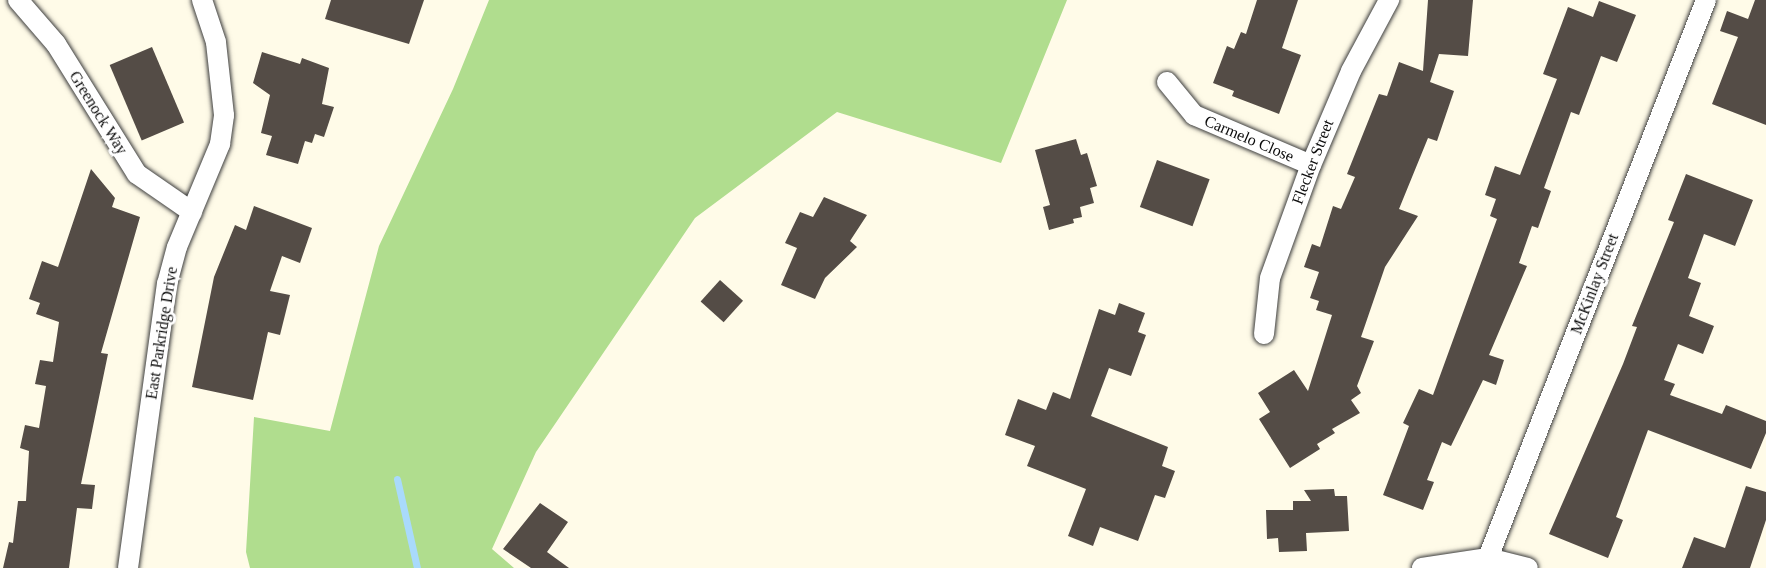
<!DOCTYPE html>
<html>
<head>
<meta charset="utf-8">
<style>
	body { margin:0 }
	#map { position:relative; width:1766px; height:568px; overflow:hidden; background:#fffbe8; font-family:"Times New Roman",serif }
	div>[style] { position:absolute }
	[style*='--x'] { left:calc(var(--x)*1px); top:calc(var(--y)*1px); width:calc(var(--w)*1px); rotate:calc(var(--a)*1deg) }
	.forest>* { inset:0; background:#b0dd8e }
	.stream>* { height:7px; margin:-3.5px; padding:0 3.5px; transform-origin:3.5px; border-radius:3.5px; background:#a9dafb }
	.building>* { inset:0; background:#544c46; transform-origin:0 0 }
	.roads { filter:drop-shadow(0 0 2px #3e3e3e) drop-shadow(0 0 2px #3e3e3e) }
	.street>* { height:20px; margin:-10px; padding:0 10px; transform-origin:10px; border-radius:10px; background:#fff }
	span { translate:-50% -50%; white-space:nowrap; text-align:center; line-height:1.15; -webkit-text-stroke:6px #fff; paint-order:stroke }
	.street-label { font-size:16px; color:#0b0b0b }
</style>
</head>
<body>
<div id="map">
	<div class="forest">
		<i style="clip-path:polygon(489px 0,1067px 0,1001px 163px,837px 112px,695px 218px,536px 452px,492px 549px,514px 568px,250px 568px,246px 552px,254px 417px,330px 431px,379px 246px,453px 89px)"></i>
	</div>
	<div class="stream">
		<i style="--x:397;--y:479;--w:91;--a:77.3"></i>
	</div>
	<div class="building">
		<i style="clip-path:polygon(331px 0,424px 0,409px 44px,325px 19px)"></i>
		<i style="clip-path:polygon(1257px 0,1298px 0,1282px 48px,1301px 55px,1279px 114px,1232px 96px,1234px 91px,1213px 83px,1227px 46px,1234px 49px,1241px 32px,1246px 34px)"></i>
		<i style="clip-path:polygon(1428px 0,1473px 0,1468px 56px,1439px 54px,1430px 82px,1454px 91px,1437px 141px,1428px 138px,1399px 209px,1418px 216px,1385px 267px,1361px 337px,1374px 341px,1357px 386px,1361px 393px,1351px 400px,1360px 413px,1332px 429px,1335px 433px,1317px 444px,1320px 449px,1290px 468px,1259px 419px,1270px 412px,1258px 393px,1294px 370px,1308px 391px,1332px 315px,1316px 310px,1319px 301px,1310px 298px,1319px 272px,1304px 267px,1312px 244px,1320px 247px,1333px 206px,1341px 209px,1355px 177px,1347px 174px,1379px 94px,1387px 96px,1399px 62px,1423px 71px)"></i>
		<i style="clip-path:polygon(1755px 0,1766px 0,1766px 125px,1712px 104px,1738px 37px,1720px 31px,1727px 11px,1748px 19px)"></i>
		<i style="clip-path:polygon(1599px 1px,1636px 15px,1617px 62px,1601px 56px,1579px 115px,1571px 112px,1544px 188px,1551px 191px,1538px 228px,1532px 226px,1519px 263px,1527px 266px,1489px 355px,1504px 360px,1496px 385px,1483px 380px,1451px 446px,1442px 442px,1427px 480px,1434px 482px,1423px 510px,1383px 495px,1409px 426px,1403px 423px,1419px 389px,1433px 395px,1497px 219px,1490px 216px,1496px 199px,1485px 195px,1495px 166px,1520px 175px,1557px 79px,1543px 74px,1568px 7px,1593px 17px)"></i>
		<i style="left:152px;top:47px;width:82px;height:46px;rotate:67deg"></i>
		<i style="clip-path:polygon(262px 52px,300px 64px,302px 58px,329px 68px,322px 104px,334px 107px,324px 137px,315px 134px,312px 143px,305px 141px,298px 164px,266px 155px,272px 136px,261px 133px,270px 95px,253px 83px)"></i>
		<i style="clip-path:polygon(1076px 139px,1081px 155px,1087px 153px,1097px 186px,1090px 188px,1094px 203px,1080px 207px,1082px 217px,1073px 219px,1074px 223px,1049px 230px,1043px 207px,1050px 205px,1035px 150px)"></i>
		<i style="left:1157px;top:160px;width:56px;height:50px;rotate:20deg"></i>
		<i style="clip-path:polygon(91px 169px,115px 198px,112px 207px,140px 217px,101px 353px,108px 354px,81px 484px,95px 485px,92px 509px,77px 508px,69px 568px,3px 568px,9px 542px,13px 543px,18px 501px,26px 501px,29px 451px,20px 448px,25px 425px,39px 428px,46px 386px,35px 384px,40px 360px,53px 362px,59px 322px,36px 314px,40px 303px,29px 299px,42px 261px,58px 267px)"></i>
		<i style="clip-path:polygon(1686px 174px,1753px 200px,1735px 246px,1704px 234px,1688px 278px,1701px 283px,1689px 316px,1714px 326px,1703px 354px,1678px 344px,1664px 380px,1675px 384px,1670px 395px,1722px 414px,1726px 405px,1766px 421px,1766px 433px,1751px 469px,1648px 430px,1616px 517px,1623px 520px,1608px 558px,1549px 534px,1623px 364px,1637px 327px,1632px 326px,1674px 222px,1668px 220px)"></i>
		<i style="clip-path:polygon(824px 197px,867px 215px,850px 241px,857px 247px,825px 278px,815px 299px,781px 285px,797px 248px,785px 243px,800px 212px,813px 217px)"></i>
		<i style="clip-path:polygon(254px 206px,312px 228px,300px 263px,282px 256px,270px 291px,290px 295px,280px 335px,268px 332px,253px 400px,192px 387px,214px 277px,235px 225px,246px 230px)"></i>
		<i style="left:720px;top:280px;width:31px;height:29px;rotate:42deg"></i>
		<i style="clip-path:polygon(1119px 303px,1145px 313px,1138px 332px,1146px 335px,1131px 376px,1109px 368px,1091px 416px,1168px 447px,1162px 466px,1175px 471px,1165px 498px,1155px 495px,1138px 541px,1100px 527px,1093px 546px,1068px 536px,1086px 489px,1027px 466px,1035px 446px,1005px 435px,1018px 399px,1046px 410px,1053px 392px,1070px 399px,1099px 309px,1115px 315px)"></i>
		<i style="clip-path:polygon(1746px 486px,1766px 492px,1766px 520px,1750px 568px,1682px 568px,1694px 537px,1725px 548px)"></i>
		<i style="clip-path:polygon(1334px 489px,1335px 496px,1347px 496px,1349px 531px,1306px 533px,1307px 551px,1279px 552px,1278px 538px,1267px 539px,1266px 510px,1293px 510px,1293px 501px,1311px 501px,1304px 490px)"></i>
		<i style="clip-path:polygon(540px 503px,568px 522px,547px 552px,569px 568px,531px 568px,503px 549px)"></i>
	</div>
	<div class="roads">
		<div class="street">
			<i style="--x:18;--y:0;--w:58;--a:49.2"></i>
			<i style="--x:56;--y:44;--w:153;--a:58.1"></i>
			<i style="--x:137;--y:174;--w:67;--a:34.6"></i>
			<i style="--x:1167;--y:82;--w:43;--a:50.7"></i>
			<i style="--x:1194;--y:115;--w:127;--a:23.1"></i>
			<i style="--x:1264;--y:334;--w:56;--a:-83.9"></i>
			<i style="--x:1270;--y:278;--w:120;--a:-70.1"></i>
			<i style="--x:1311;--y:165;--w:102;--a:-66.9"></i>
			<i style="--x:1351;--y:71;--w:81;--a:-61.8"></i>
			<i style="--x:128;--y:568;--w:287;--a:-82.2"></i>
			<i style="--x:167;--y:284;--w:38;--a:-75"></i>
			<i style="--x:177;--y:247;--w:112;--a:-67.3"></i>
			<i style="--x:220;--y:144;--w:29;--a:-82"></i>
			<i style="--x:224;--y:115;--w:73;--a:-96.3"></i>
			<i style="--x:216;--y:42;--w:44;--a:-108.4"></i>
			<i style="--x:1422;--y:568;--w:67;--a:-8.6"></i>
			<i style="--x:1488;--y:558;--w:41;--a:14"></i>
			<i style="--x:1484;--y:568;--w:610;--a:-68.65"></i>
		</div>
	</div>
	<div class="street-label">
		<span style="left:98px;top:113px;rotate:58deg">Greenock Way</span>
		<span style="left:1249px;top:139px;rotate:23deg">Carmelo Close</span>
		<span style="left:1313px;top:162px;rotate:-69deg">Flecker Street</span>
		<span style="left:1595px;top:284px;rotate:-69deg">McKinlay Street</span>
		<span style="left:162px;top:333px;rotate:-81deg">East Parkridge Drive</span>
	</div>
</div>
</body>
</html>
